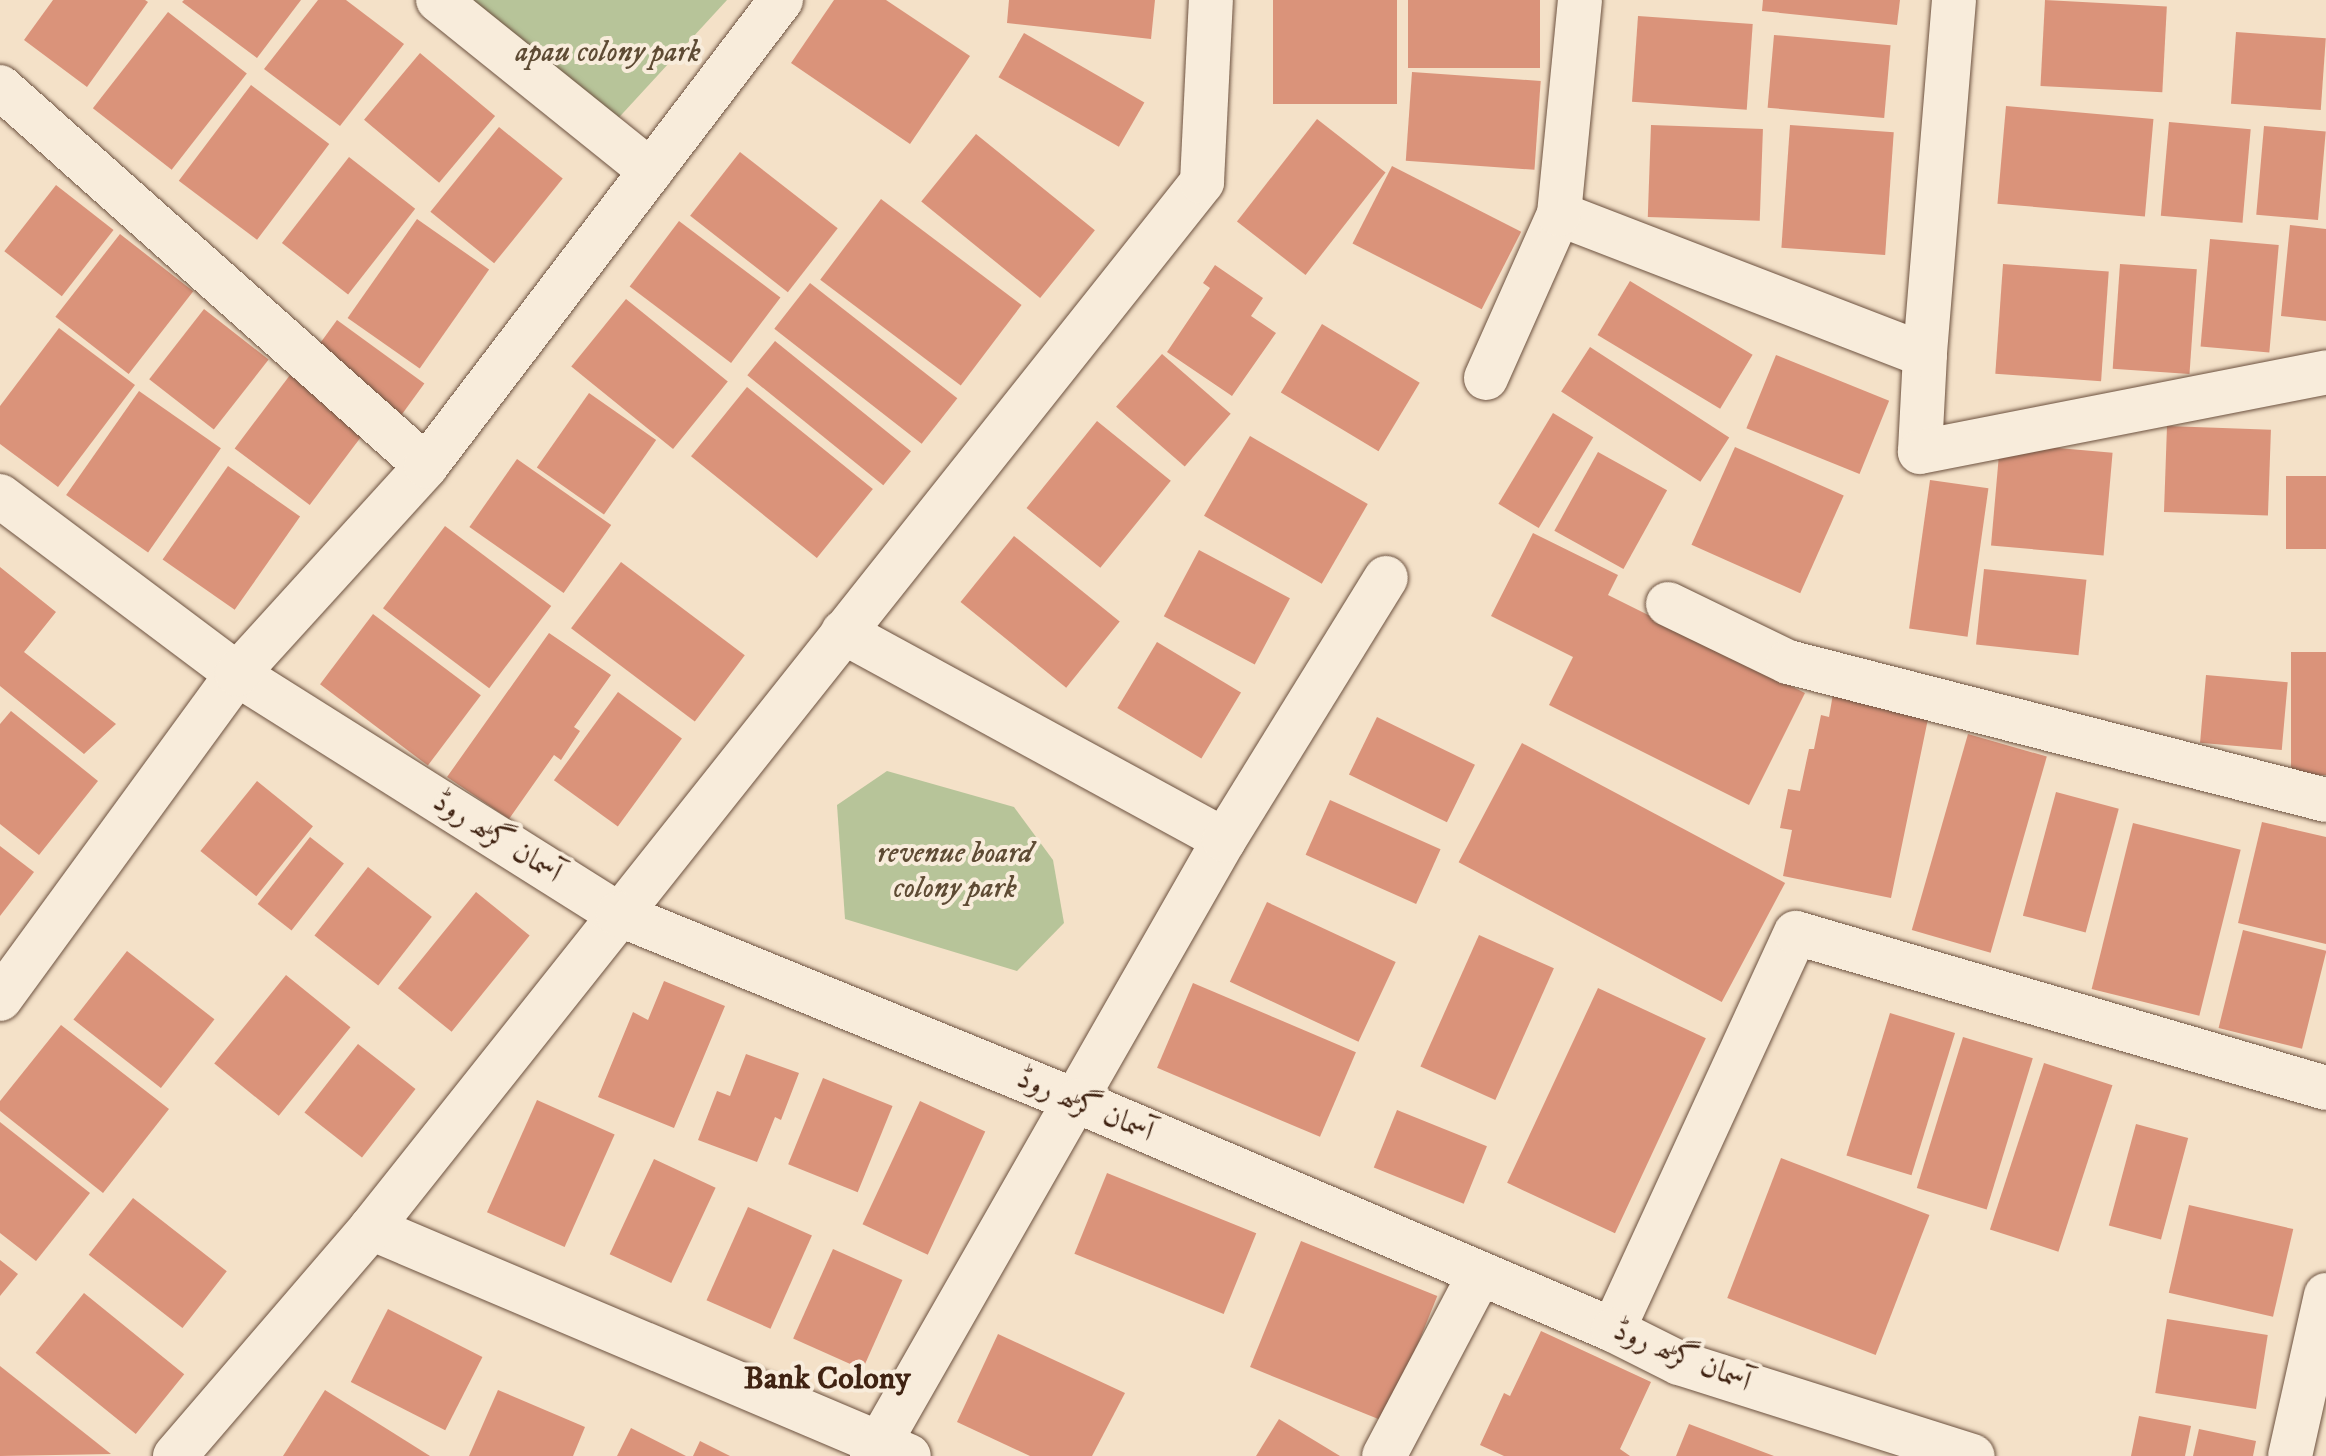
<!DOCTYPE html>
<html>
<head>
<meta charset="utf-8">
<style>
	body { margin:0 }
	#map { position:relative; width:2326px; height:1456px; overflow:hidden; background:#f4e1c8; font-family:"IM FELL DW Pica",Amiri,serif }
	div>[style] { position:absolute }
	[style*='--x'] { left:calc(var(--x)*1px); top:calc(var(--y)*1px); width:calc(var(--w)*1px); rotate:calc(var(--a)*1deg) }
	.green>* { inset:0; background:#b7c499 }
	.building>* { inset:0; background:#da937a; transform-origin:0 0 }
	.roads { filter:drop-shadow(0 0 2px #6d5240) drop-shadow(0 0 2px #6d5240) }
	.minor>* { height:44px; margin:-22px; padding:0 22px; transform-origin:22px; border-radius:22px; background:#f8ecdb }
	.tertiary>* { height:44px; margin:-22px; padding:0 22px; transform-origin:22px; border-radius:22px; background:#f8ecdb }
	span { translate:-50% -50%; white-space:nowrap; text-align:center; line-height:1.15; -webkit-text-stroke:8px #f8ecdb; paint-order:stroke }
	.park-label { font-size:30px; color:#5e4b34; font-style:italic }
	.street-label { font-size:30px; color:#402312 }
	.neighbourhood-label { font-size:32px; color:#402312; font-weight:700 }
</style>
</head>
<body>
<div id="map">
	<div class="green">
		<i style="clip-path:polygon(462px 0,727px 0,612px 125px)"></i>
		<i style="clip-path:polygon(887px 771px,1014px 807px,1053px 860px,1064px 923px,1017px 971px,845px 919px,837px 805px)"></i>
	</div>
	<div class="building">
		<i style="clip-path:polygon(53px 0,145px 0,148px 2px,87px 87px,24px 40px)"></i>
		<i style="clip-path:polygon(184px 0,301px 0,257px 58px,182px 2px)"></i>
		<i style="clip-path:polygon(318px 0,346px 0,404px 44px,340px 126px,264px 69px)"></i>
		<i style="clip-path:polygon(834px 0,886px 0,970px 56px,910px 144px,791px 63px)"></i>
		<i style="clip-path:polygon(1009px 0,1155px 0,1151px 39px,1007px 23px)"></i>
		<i style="left:1273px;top:0;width:124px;height:104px"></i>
		<i style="left:1408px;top:0;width:132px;height:68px"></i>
		<i style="clip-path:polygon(1763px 0,1900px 0,1897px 25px,1762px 11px)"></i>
		<i style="left:2045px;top:0;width:122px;height:86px;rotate:3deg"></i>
		<i style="left:168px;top:12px;width:100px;height:122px;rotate:38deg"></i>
		<i style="left:1638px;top:16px;width:115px;height:86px;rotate:4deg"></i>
		<i style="left:2236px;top:32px;width:90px;height:72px;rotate:4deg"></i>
		<i style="left:1024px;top:33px;width:139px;height:51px;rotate:30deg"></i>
		<i style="left:1774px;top:35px;width:117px;height:73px;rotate:5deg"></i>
		<i style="left:420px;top:53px;width:98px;height:87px;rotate:40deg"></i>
		<i style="left:1412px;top:72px;width:129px;height:89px;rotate:4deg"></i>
		<i style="left:251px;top:85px;width:98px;height:120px;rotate:37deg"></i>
		<i style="left:2006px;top:106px;width:148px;height:98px;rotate:5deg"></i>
		<i style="left:1317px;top:119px;width:87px;height:130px;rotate:38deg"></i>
		<i style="left:2169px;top:122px;width:82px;height:94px;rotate:5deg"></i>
		<i style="left:1651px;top:125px;width:112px;height:92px;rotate:2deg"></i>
		<i style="left:1790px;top:125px;width:104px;height:123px;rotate:4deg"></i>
		<i style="left:2264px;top:126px;width:62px;height:89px;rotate:5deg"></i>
		<i style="left:499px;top:127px;width:82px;height:109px;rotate:39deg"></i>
		<i style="left:976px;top:134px;width:153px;height:87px;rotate:39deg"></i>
		<i style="left:740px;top:152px;width:124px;height:81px;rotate:38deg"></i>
		<i style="left:349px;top:157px;width:84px;height:109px;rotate:38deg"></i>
		<i style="left:1392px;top:166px;width:145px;height:87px;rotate:27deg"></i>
		<i style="left:56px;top:185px;width:73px;height:84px;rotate:38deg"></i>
		<i style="left:881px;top:199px;width:176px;height:101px;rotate:37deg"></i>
		<i style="left:417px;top:219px;width:88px;height:121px;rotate:35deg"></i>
		<i style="left:679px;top:221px;width:127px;height:82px;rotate:37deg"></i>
		<i style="clip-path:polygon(2290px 225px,2326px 229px,2326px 321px,2281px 316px)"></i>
		<i style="left:120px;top:234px;width:93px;height:105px;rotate:38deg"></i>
		<i style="left:2210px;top:239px;width:69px;height:108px;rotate:5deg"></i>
		<i style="left:2003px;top:264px;width:106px;height:110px;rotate:4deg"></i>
		<i style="left:2120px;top:264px;width:77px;height:105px;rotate:4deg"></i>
		<i style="clip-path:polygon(1215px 265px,1263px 298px,1251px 316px,1276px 333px,1232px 396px,1167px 352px,1210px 288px,1203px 283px)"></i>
		<i style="left:1630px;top:281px;width:143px;height:63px;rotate:31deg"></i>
		<i style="left:810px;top:283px;width:187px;height:58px;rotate:38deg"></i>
		<i style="left:626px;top:299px;width:131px;height:87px;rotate:39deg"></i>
		<i style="left:204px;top:309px;width:82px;height:89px;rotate:38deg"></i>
		<i style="left:337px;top:320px;width:108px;height:48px;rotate:36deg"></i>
		<i style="left:1322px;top:324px;width:114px;height:80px;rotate:31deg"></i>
		<i style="clip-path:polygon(59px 328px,135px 385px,58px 487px,0 444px,0 406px)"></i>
		<i style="left:775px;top:341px;width:175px;height:44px;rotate:39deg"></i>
		<i style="left:1590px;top:347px;width:166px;height:53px;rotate:33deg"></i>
		<i style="left:1162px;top:354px;width:91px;height:70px;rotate:41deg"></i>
		<i style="left:1776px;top:355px;width:122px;height:79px;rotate:22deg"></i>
		<i style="left:290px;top:375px;width:94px;height:92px;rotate:37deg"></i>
		<i style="left:747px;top:387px;width:162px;height:89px;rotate:39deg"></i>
		<i style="left:139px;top:391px;width:100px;height:127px;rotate:35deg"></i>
		<i style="left:589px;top:393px;width:82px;height:91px;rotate:35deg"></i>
		<i style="left:1553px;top:413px;width:47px;height:106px;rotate:31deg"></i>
		<i style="left:1097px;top:421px;width:95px;height:112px;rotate:39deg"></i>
		<i style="left:2167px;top:426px;width:104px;height:86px;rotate:2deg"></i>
		<i style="left:1250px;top:436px;width:136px;height:92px;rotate:30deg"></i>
		<i style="left:2000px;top:443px;width:113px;height:103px;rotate:5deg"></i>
		<i style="left:1735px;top:447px;width:119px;height:107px;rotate:24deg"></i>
		<i style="left:1598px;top:452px;width:79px;height:90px;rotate:29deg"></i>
		<i style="left:517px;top:459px;width:115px;height:83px;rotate:35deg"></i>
		<i style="left:228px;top:466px;width:88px;height:114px;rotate:35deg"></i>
		<i style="left:2326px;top:476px;width:73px;height:40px;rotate:90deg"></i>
		<i style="left:1930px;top:480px;width:59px;height:150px;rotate:8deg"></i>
		<i style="left:445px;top:526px;width:133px;height:103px;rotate:37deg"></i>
		<i style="clip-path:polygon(1533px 533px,1618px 575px,1608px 595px,1805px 693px,1749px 805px,1549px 705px,1573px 657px,1491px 616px)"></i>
		<i style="left:1014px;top:536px;width:136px;height:85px;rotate:39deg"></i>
		<i style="left:1199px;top:550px;width:103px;height:75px;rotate:28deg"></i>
		<i style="left:621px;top:562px;width:155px;height:83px;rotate:37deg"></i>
		<i style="clip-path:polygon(0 567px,56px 612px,24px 652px,116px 724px,84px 754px,0 686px)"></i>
		<i style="left:1984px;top:569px;width:103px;height:76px;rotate:6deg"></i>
		<i style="left:373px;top:614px;width:135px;height:88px;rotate:37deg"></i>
		<i style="clip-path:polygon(549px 633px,611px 675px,574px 727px,580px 731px,561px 760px,554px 755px,509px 819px,447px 777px)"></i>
		<i style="left:1157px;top:642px;width:98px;height:77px;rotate:31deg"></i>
		<i style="left:2326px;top:652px;width:123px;height:35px;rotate:90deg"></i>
		<i style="left:2206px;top:675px;width:82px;height:68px;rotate:5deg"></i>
		<i style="left:618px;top:692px;width:79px;height:109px;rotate:36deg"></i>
		<i style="clip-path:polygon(1833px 694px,1929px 714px,1891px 898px,1783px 876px,1792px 830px,1780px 828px,1788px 789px,1800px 791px,1809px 749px,1814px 749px,1821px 715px,1829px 717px)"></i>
		<i style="clip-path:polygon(11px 711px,98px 781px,39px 855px,0 824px,0 724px)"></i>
		<i style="left:1377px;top:717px;width:109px;height:64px;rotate:26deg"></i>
		<i style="left:1968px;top:734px;width:82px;height:204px;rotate:16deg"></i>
		<i style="left:1522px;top:743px;width:298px;height:135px;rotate:28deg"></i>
		<i style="left:257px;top:781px;width:72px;height:90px;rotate:39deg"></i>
		<i style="left:2056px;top:792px;width:65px;height:128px;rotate:15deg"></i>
		<i style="left:1330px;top:800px;width:121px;height:60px;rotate:24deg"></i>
		<i style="clip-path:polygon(2262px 822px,2326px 837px,2326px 944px,2238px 923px)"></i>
		<i style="left:2133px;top:823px;width:111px;height:171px;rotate:14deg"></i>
		<i style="left:310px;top:837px;width:43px;height:85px;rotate:38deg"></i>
		<i style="clip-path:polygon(0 846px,34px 872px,0 916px)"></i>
		<i style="left:368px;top:867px;width:81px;height:87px;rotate:38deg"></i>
		<i style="left:476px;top:892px;width:69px;height:124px;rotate:39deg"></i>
		<i style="left:1267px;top:902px;width:142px;height:88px;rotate:25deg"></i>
		<i style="left:2243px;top:930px;width:86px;height:101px;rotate:14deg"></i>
		<i style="left:1479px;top:935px;width:82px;height:144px;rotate:24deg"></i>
		<i style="left:127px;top:951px;width:111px;height:87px;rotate:38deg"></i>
		<i style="left:286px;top:975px;width:83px;height:114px;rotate:39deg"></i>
		<i style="clip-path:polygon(664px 981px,725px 1006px,674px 1128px,598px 1097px,633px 1012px,648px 1020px)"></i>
		<i style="left:1193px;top:983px;width:177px;height:92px;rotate:23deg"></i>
		<i style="left:1598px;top:988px;width:119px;height:215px;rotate:25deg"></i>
		<i style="left:1890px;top:1013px;width:68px;height:149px;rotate:17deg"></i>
		<i style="clip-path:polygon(61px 1025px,169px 1109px,103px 1193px,0 1111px,0 1101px)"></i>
		<i style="left:1963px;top:1037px;width:73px;height:158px;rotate:17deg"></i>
		<i style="left:358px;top:1044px;width:73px;height:87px;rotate:38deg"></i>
		<i style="clip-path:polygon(746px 1054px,799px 1073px,781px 1120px,775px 1117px,757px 1162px,698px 1140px,717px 1091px,730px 1096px)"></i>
		<i style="left:2044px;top:1063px;width:72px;height:175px;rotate:18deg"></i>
		<i style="left:823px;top:1078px;width:75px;height:93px;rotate:22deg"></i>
		<i style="left:537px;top:1100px;width:85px;height:123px;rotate:24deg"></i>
		<i style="left:920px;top:1101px;width:72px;height:136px;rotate:25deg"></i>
		<i style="left:1397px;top:1110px;width:97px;height:62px;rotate:22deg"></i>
		<i style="clip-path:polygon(0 1122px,90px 1193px,36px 1261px,0 1233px)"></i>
		<i style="left:2136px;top:1124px;width:54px;height:105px;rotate:15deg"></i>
		<i style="left:1781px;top:1158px;width:159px;height:150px;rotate:21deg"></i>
		<i style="left:654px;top:1159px;width:68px;height:105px;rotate:25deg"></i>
		<i style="left:1107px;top:1173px;width:161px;height:87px;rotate:22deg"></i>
		<i style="left:133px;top:1198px;width:119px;height:72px;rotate:38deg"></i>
		<i style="left:2189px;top:1205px;width:107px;height:90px;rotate:13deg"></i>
		<i style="left:748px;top:1207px;width:70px;height:102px;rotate:24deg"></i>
		<i style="left:1301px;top:1241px;width:147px;height:136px;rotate:22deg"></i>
		<i style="left:833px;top:1249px;width:76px;height:98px;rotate:24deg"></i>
		<i style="clip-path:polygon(0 1260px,18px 1274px,0 1296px)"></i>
		<i style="left:84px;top:1293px;width:129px;height:77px;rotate:39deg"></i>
		<i style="left:388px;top:1309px;width:106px;height:82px;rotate:27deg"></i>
		<i style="left:2167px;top:1319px;width:102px;height:75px;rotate:9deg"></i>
		<i style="clip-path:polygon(1541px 1331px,1651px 1382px,1620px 1449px,1630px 1456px,1504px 1456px,1480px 1445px,1504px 1393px,1510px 1396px)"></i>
		<i style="clip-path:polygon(998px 1334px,1125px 1393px,1092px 1456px,1030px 1456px,957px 1422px)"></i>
		<i style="clip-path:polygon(0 1366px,111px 1454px,0 1456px)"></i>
		<i style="clip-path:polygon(325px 1390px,430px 1456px,283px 1456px)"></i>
		<i style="clip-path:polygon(498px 1390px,585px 1427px,573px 1456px,469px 1456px)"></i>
		<i style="clip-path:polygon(2139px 1416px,2191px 1426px,2185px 1456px,2131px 1456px)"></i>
		<i style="clip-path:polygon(1279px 1419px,1340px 1456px,1256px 1456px)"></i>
		<i style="clip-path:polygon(1689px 1424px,1774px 1456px,1676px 1456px)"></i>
		<i style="clip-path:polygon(631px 1428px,686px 1456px,617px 1456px)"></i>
		<i style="clip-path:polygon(2199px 1429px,2256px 1441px,2253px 1456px,2193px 1456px)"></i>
		<i style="clip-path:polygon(700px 1441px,730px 1456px,693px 1456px)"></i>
	</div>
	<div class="roads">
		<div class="minor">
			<i style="--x:438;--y:0;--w:273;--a:38.8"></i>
			<i style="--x:1954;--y:0;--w:356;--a:94.7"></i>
			<i style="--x:1925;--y:355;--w:97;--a:93"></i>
			<i style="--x:1920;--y:452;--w:414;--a:-11.1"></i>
			<i style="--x:0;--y:87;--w:570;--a:41.66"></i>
			<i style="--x:1559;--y:214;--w:392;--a:21.1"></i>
			<i style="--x:1486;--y:378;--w:180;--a:-66"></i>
			<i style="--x:1559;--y:214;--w:215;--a:-84.4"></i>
			<i style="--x:0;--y:496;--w:296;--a:36.9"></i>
			<i style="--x:1668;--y:604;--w:133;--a:25.8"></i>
			<i style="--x:1788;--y:662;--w:555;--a:14.39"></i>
			<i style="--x:843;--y:632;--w:434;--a:28.6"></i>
			<i style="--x:371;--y:1228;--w:584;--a:22.97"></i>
			<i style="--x:1613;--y:1330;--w:437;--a:-65.3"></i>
			<i style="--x:1796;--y:933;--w:552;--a:16.3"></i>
			<i style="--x:175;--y:1456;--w:301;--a:-49.3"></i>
			<i style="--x:371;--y:1228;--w:1336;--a:-51.53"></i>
			<i style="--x:1202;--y:182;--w:182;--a:-87.2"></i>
			<i style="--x:872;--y:1456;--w:709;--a:-60.26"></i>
			<i style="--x:1224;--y:840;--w:308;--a:-58.3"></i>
			<i style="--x:1384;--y:1456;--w:204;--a:-62.2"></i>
			<i style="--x:2290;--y:1456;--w:165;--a:-77.4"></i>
		</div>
		<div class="tertiary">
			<i style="--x:237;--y:674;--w:450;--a:32.2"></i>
			<i style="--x:618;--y:914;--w:496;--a:22.2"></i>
			<i style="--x:1077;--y:1101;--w:583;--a:23.13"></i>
			<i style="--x:1613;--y:1330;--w:74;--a:26.6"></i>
			<i style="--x:1679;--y:1363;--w:308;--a:17.6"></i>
			<i style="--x:0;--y:999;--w:402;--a:-53.9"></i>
			<i style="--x:237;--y:674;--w:281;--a:-47.7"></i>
			<i style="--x:426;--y:466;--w:586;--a:-52.7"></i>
		</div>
	</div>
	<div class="park-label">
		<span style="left:608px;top:53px">apau colony park</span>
		<span style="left:955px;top:871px">revenue board<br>colony park</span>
	</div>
	<div class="street-label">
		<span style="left:497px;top:838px;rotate:32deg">آسمان گڑھ روڈ</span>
		<span style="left:1085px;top:1106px;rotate:23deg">آسمان گڑھ روڈ</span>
		<span style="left:1682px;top:1357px;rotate:22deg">آسمان گڑھ روڈ</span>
	</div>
	<div class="neighbourhood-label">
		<span style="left:827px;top:1379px">Bank Colony</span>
	</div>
</div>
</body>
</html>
